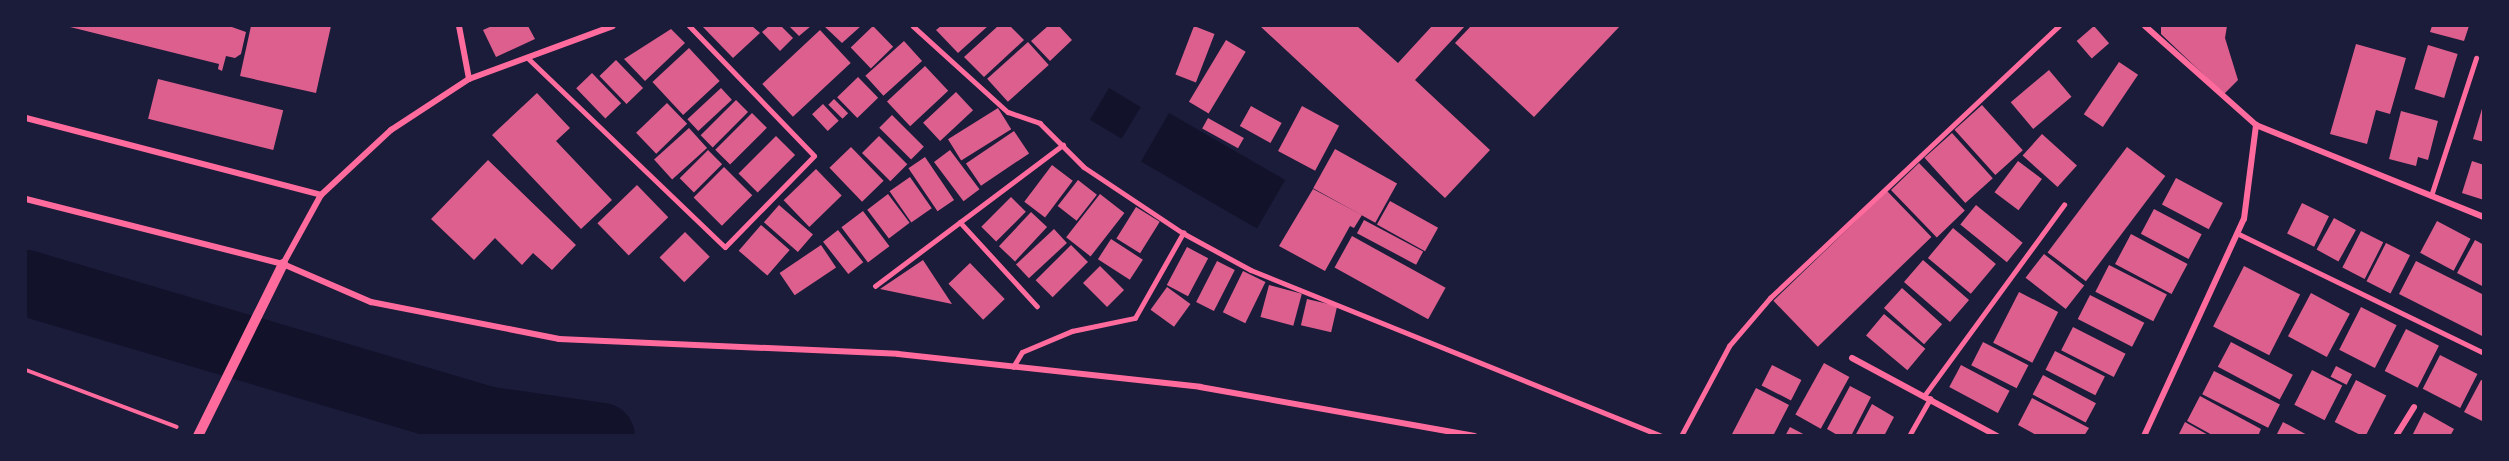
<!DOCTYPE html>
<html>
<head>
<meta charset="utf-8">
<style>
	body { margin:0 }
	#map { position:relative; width:2509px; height:461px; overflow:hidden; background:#1b1b3a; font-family:"Titillium Web",sans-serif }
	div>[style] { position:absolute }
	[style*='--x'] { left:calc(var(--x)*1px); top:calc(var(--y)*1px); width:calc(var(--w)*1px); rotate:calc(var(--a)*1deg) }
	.water>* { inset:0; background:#12122b; transform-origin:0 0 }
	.river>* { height:66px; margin:-33px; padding:0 33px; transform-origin:33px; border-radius:33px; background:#12122b }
	.building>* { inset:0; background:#dd5f8e; transform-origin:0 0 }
	.path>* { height:4px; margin:-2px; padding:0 2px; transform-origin:2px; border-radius:2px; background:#ff6b9d }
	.service>* { height:4.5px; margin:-2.25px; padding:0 2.25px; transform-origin:2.25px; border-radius:2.25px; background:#ff6b9d }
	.minor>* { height:6px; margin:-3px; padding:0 3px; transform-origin:3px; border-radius:3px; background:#ff6b9d }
	.tertiary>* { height:10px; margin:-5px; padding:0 5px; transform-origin:5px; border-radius:5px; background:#ff6b9d }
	span { translate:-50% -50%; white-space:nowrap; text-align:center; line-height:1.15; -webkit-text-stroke:6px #1b1b3a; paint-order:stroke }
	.frame { position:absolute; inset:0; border:27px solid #1b1b3a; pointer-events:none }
</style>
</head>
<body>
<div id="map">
	<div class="water">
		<i style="left:1109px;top:88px;width:37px;height:37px;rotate:31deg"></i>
		<i style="left:1169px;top:113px;width:134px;height:56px;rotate:30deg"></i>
	</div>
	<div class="river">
		<i style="--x:26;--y:283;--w:478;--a:16.5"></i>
		<i style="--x:484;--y:419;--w:119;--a:8.2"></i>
	</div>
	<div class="building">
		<i style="clip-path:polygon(66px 26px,229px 26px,246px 32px,241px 54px,235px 58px,226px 56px,222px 71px,218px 69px,219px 64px)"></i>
		<i style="clip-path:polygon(251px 26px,331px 26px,316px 93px,240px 76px)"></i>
		<i style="clip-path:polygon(492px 26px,528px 26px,535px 39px,496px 57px,483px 30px)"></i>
		<i style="clip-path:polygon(702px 26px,752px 26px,760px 33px,733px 58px)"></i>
		<i style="clip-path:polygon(769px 26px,781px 26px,793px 38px,780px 51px,762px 32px)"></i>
		<i style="clip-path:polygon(789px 26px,811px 26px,799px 36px)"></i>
		<i style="clip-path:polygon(824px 26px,861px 26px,842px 43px)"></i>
		<i style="left:873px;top:26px;width:29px;height:31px;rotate:46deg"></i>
		<i style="clip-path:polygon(941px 26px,988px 26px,958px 53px,936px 30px)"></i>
		<i style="clip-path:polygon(998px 26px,1010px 26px,1024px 40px,984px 77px,964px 57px)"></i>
		<i style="clip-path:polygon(1048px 26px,1059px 26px,1072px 40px,1050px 61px,1031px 41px)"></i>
		<i style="left:1194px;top:26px;width:22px;height:52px;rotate:21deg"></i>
		<i style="clip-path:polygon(1260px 26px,1357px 26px,1398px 63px,1432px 26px,1465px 26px,1415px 80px,1490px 150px,1445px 198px)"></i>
		<i style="clip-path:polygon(1471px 26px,1620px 26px,1534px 117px,1455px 43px)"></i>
		<i style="left:2094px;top:26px;width:23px;height:23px;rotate:49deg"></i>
		<i style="clip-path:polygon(2161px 26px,2227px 26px,2225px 38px,2238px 80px,2224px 94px,2161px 34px)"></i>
		<i style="clip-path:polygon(2432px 26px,2469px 26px,2464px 41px,2430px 32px)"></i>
		<i style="clip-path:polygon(671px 29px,685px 43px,645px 81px,624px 59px)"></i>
		<i style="left:820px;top:30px;width:45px;height:79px;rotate:47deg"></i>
		<i style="left:1226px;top:40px;width:23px;height:72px;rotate:31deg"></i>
		<i style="left:904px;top:41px;width:27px;height:52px;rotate:48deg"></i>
		<i style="left:1028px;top:42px;width:31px;height:55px;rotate:48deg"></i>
		<i style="clip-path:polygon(2356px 44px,2406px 58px,2390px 114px,2376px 110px,2367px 144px,2330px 134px)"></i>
		<i style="left:2428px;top:45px;width:31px;height:46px;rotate:17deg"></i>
		<i style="left:689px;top:48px;width:45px;height:50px;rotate:47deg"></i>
		<i style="left:616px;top:60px;width:39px;height:23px;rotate:46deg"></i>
		<i style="left:2119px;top:62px;width:23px;height:63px;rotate:34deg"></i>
		<i style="left:925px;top:66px;width:34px;height:52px;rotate:47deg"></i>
		<i style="left:2049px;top:70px;width:35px;height:50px;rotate:50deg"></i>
		<i style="left:592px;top:73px;width:42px;height:22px;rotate:46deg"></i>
		<i style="left:858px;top:77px;width:29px;height:29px;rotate:46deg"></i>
		<i style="left:158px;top:79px;width:129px;height:41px;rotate:14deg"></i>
		<i style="left:721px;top:88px;width:16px;height:46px;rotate:47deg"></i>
		<i style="left:956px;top:92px;width:25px;height:45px;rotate:47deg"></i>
		<i style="clip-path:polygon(537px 93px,570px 128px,556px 141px,612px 200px,581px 229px,492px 135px)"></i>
		<i style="left:834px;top:99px;width:20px;height:8px;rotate:45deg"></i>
		<i style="left:736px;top:100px;width:17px;height:50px;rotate:45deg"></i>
		<i style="clip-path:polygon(2484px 102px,2484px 142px,2473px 139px)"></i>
		<i style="left:667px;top:103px;width:29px;height:43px;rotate:46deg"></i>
		<i style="left:823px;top:104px;width:23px;height:15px;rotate:47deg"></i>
		<i style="left:1982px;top:105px;width:61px;height:37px;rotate:48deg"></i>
		<i style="left:1251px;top:106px;width:35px;height:23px;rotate:29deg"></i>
		<i style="left:1302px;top:106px;width:42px;height:51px;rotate:28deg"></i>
		<i style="left:998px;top:108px;width:25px;height:59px;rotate:58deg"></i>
		<i style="clip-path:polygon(2401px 111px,2438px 121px,2428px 160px,2418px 157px,2416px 166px,2389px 159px)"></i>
		<i style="left:752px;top:113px;width:21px;height:52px;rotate:45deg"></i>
		<i style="left:892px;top:115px;width:45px;height:18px;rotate:45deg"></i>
		<i style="left:1208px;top:118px;width:41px;height:12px;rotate:29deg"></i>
		<i style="left:689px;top:128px;width:27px;height:47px;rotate:48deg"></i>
		<i style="left:1014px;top:131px;width:27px;height:58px;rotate:56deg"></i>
		<i style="left:1952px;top:133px;width:61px;height:37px;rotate:48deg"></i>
		<i style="left:2042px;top:134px;width:47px;height:29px;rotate:42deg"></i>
		<i style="left:776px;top:136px;width:27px;height:53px;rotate:45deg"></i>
		<i style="left:879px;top:136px;width:40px;height:24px;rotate:45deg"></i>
		<i style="left:851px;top:147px;width:47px;height:30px;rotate:46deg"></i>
		<i style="left:2127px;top:147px;width:48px;height:132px;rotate:37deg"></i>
		<i style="left:1335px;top:149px;width:71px;height:45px;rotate:29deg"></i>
		<i style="left:708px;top:150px;width:20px;height:40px;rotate:45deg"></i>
		<i style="left:950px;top:150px;width:49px;height:20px;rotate:53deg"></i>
		<i style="left:925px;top:157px;width:52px;height:20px;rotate:56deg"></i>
		<i style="clip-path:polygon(488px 160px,576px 245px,552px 270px,533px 253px,522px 265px,495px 238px,474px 260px,431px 219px)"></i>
		<i style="left:2018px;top:161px;width:30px;height:39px;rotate:37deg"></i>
		<i style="clip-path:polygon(2472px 161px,2484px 165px,2484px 200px,2462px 193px)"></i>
		<i style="left:1919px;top:163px;width:66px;height:39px;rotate:46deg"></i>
		<i style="left:1052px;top:165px;width:26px;height:46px;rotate:37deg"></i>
		<i style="left:724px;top:167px;width:40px;height:43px;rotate:45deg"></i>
		<i style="left:816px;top:169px;width:37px;height:45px;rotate:46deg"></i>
		<i style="left:910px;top:177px;width:38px;height:25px;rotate:55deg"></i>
		<i style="left:2176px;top:178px;width:53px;height:30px;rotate:28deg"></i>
		<i style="left:1078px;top:180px;width:24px;height:33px;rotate:38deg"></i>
		<i style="left:637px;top:185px;width:45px;height:55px;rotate:46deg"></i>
		<i style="clip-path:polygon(1313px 189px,1362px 215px,1354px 228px,1350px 226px,1325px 271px,1279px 246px)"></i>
		<i style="left:1887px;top:191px;width:64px;height:158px;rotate:46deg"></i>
		<i style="left:888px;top:194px;width:36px;height:26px;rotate:53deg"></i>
		<i style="left:1100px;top:194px;width:31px;height:55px;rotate:38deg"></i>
		<i style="left:1011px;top:197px;width:21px;height:42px;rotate:45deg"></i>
		<i style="left:1390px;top:201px;width:55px;height:27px;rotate:29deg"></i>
		<i style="left:2302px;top:203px;width:30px;height:34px;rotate:26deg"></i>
		<i style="left:779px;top:205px;width:45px;height:23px;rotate:41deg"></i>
		<i style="left:1976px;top:205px;width:60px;height:25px;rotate:39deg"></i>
		<i style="left:1136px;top:207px;width:28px;height:37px;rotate:32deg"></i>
		<i style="left:2154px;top:209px;width:54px;height:28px;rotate:28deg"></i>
		<i style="left:863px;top:211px;width:44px;height:27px;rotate:53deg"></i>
		<i style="left:1031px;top:212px;width:22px;height:47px;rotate:43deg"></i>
		<i style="left:2334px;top:218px;width:25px;height:36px;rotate:29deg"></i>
		<i style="left:1364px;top:220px;width:67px;height:15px;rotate:28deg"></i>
		<i style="left:2437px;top:221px;width:38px;height:36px;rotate:28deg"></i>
		<i style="left:761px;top:225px;width:38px;height:34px;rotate:41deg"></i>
		<i style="left:1953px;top:228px;width:56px;height:39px;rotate:40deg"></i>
		<i style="left:1054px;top:229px;width:19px;height:52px;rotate:47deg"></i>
		<i style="left:838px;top:230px;width:41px;height:19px;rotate:52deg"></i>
		<i style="left:2361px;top:231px;width:25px;height:41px;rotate:27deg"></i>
		<i style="left:685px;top:232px;width:35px;height:36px;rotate:45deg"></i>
		<i style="left:2131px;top:234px;width:64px;height:34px;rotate:28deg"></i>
		<i style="left:1352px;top:236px;width:107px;height:36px;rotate:29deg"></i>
		<i style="left:1111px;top:239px;width:38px;height:24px;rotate:33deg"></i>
		<i style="clip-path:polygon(2475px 240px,2484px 245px,2484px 287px,2457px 273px)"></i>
		<i style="left:2386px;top:243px;width:27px;height:43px;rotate:27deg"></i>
		<i style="left:821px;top:245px;width:27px;height:50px;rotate:56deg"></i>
		<i style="left:1071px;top:245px;width:24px;height:50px;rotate:45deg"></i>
		<i style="left:1187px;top:247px;width:24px;height:43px;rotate:28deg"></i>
		<i style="left:2044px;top:254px;width:51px;height:30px;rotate:38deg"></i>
		<i style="clip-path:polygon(923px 260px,952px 304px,880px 289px)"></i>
		<i style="left:1923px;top:260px;width:61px;height:29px;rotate:41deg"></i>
		<i style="left:1217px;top:261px;width:20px;height:46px;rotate:27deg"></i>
		<i style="clip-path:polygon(2416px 261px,2484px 295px,2484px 337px,2399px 294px)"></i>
		<i style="left:970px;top:263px;width:50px;height:30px;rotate:46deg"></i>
		<i style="left:2109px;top:265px;width:65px;height:30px;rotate:27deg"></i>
		<i style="left:1100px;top:266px;width:34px;height:24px;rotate:45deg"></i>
		<i style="left:2244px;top:266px;width:63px;height:68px;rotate:27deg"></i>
		<i style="left:1243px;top:271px;width:25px;height:46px;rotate:26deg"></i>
		<i style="left:1269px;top:285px;width:34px;height:33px;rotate:15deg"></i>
		<i style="left:1167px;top:287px;width:29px;height:28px;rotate:36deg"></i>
		<i style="left:1902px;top:288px;width:54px;height:27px;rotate:42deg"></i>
		<i style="left:2019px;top:292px;width:44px;height:57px;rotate:27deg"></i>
		<i style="left:2311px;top:293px;width:44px;height:49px;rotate:28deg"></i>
		<i style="left:2090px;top:295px;width:61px;height:27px;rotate:27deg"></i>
		<i style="left:1307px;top:299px;width:31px;height:27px;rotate:13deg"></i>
		<i style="left:2361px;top:307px;width:40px;height:48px;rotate:27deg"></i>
		<i style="left:1884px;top:314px;width:54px;height:28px;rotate:40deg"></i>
		<i style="left:2073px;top:327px;width:59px;height:26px;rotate:27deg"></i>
		<i style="left:2406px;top:329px;width:37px;height:47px;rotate:27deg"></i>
		<i style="left:1983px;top:342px;width:51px;height:26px;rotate:27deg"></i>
		<i style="left:2231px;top:342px;width:70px;height:28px;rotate:28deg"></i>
		<i style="left:2055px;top:351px;width:56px;height:21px;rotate:27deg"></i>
		<i style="left:2440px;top:355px;width:42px;height:38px;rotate:27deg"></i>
		<i style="left:1824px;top:363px;width:29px;height:59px;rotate:29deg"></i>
		<i style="left:1772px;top:365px;width:33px;height:23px;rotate:27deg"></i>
		<i style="left:1961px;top:365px;width:55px;height:25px;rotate:28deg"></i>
		<i style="left:2336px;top:366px;width:18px;height:12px;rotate:27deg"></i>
		<i style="left:2312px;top:370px;width:34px;height:39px;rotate:27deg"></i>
		<i style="left:2214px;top:371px;width:74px;height:26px;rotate:27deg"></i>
		<i style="left:2043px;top:375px;width:60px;height:22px;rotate:28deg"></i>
		<i style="left:2356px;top:380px;width:34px;height:47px;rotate:27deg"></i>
		<i style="clip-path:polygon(2481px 380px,2484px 381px,2484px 422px,2464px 412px)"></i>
		<i style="clip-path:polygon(1850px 386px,1871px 397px,1851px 436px,1839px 436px,1827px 429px)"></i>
		<i style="clip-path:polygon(1756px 388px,1789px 405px,1773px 436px,1731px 436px)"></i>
		<i style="clip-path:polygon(2200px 396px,2261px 429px,2258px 436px,2214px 436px,2187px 421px)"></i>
		<i style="clip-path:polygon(2032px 398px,2089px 428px,2084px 436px,2038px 436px,2018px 425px)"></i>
		<i style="clip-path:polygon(1872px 404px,1894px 417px,1884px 436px,1855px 436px)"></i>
		<i style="clip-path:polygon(2424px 412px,2454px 429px,2450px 436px,2412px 436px)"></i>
		<i style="clip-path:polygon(2185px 422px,2210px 436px,2178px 436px)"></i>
		<i style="clip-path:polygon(2283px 422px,2309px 436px,2276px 436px)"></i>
		<i style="clip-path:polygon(1790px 427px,1807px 436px,1785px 436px)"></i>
	</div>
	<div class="path">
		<i style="--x:26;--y:370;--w:161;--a:20.7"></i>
	</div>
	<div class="service">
		<i style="--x:913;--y:26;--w:128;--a:42.2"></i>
		<i style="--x:1008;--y:112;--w:34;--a:19"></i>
		<i style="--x:1040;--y:123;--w:62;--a:45"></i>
		<i style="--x:1084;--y:167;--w:119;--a:33.7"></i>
		<i style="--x:1183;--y:233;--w:77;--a:28.6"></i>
		<i style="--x:1251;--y:270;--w:443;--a:22"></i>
		<i style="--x:528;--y:58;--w:273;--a:43.8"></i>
		<i style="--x:725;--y:247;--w:127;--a:-45.6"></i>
		<i style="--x:814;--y:156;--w:180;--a:-133.9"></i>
		<i style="--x:2431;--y:196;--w:145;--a:-71.9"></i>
		<i style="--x:960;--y:222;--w:114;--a:47.5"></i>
		<i style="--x:2237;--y:233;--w:275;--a:25.9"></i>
		<i style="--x:875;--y:286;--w:235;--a:-36.9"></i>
		<i style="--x:1013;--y:367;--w:17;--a:-59"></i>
		<i style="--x:1022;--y:352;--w:54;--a:-22.8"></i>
		<i style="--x:1072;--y:331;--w:64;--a:-11.7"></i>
		<i style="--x:1135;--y:318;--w:98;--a:-60.5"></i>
		<i style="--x:1924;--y:396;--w:237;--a:-53.8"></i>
		<i style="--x:1681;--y:436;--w:102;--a:-61.9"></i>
		<i style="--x:1729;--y:346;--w:63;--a:-49.5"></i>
		<i style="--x:1770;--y:298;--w:397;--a:-43.3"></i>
		<i style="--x:1909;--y:436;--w:43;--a:-60.4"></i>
	</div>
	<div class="minor">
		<i style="--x:459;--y:26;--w:54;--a:79.3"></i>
		<i style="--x:2145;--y:26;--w:149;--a:41.7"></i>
		<i style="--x:2256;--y:125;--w:246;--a:22"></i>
		<i style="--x:26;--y:118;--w:305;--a:14.6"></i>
		<i style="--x:26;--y:199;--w:265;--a:14.2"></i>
		<i style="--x:283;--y:264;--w:96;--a:23.4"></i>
		<i style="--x:371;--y:302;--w:192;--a:11.1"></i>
		<i style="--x:559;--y:339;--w:339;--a:2.5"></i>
		<i style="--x:898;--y:354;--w:304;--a:6.2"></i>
		<i style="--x:1200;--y:387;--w:279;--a:10.1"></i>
		<i style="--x:283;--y:264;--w:79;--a:-61.2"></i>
		<i style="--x:321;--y:195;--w:96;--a:-42.9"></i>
		<i style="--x:391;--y:130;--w:93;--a:-33.2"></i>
		<i style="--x:469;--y:79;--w:153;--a:-20.2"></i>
		<i style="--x:1852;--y:358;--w:165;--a:28.3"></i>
		<i style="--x:2144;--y:436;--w:239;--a:-65.3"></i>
		<i style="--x:2244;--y:219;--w:95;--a:-82.7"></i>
		<i style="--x:2396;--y:436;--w:34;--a:-58"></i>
	</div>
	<div class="tertiary">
		<i style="--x:198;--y:436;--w:192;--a:-63.7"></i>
	</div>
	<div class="frame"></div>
</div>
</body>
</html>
